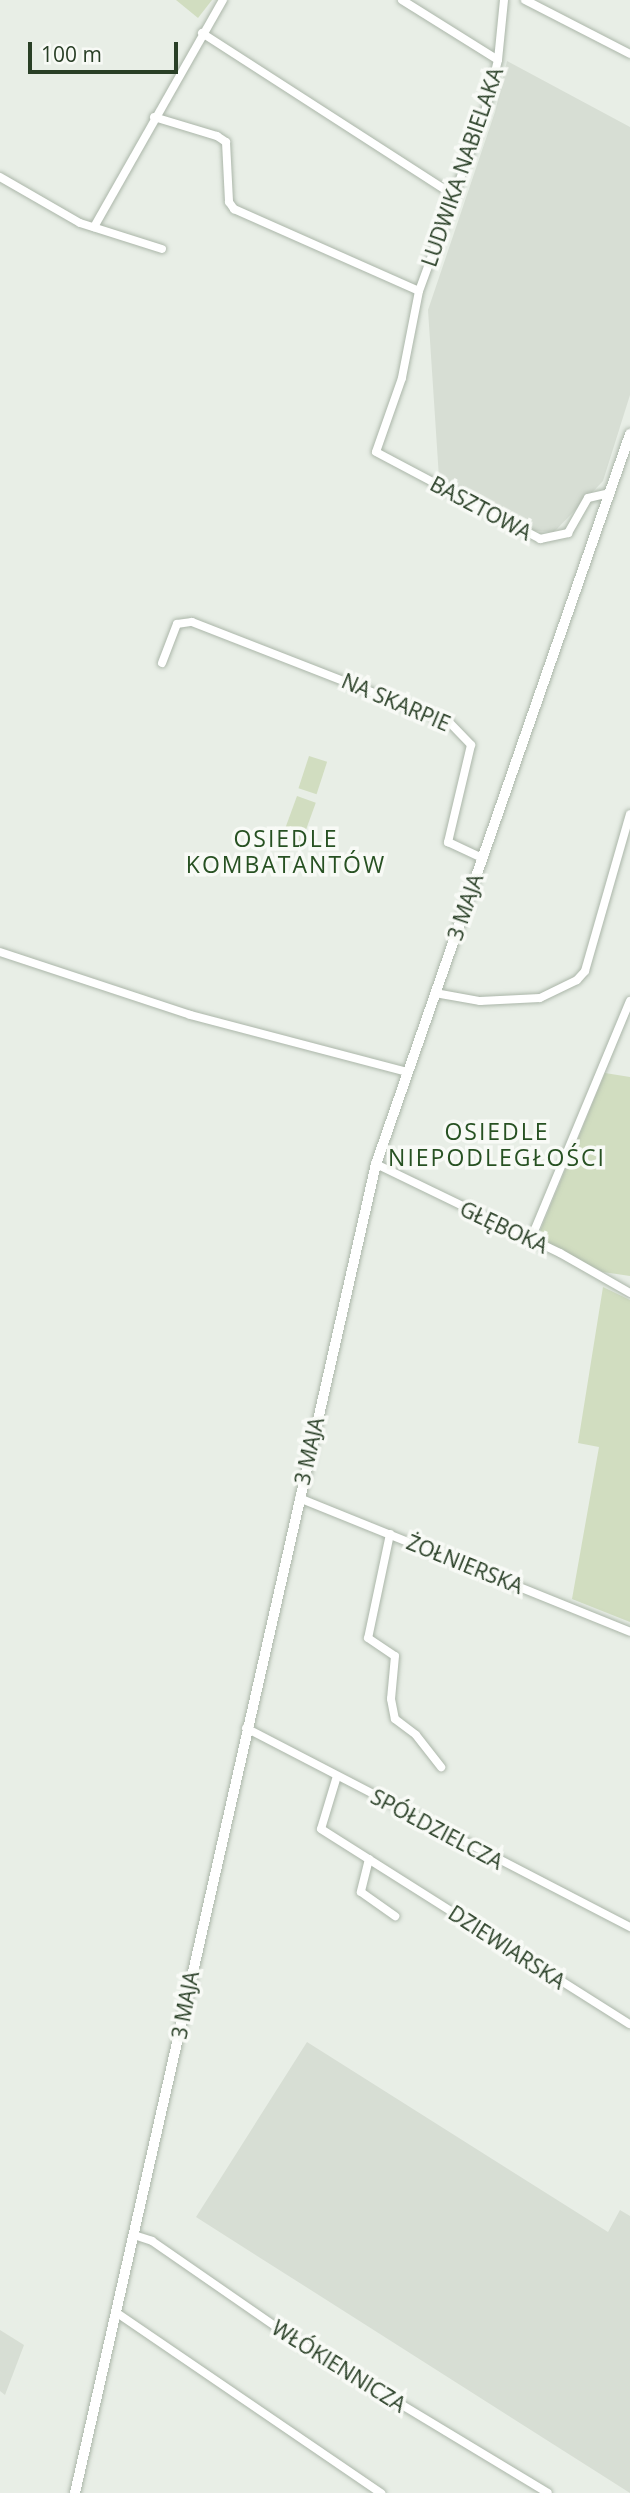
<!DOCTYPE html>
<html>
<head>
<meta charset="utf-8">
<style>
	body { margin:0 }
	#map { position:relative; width:630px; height:2493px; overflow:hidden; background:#e8eee6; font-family:"Open Sans",sans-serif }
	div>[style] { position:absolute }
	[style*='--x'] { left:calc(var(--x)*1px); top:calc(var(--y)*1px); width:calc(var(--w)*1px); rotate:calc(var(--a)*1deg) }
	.built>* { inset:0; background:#d7ded4 }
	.green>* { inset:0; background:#d1ddc0; transform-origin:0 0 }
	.roads { filter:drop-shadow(0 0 2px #abb6a9) drop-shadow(0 0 2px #abb6a9) }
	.minor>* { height:8px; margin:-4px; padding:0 4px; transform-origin:4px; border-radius:4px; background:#fff }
	.tertiary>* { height:10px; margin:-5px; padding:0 5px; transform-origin:5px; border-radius:5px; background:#fff }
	span { translate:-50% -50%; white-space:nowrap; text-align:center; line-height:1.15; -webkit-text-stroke:7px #f8faf6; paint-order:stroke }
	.street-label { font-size:21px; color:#293f26 }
	.neighbourhood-label { font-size:23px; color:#275122; letter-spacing:2px }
	.scale { position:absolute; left:28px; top:42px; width:150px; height:32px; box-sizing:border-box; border:4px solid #293f26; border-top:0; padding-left:9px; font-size:21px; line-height:24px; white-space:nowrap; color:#293f26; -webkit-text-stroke:5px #f8faf6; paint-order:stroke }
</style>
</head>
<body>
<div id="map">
	<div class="built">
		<i style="clip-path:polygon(507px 61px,630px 127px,630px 395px,603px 481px,554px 532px,534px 531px,439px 478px,428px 310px,495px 112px)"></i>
		<i style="clip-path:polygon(307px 2042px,608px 2232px,620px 2210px,630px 2216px,630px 2493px,196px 2217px)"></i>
		<i style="clip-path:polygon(0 2330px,24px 2345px,5px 2395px,0 2391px)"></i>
	</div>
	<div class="green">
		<i style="clip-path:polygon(176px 0,212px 0,198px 18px)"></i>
		<i style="left:309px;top:756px;width:19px;height:34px;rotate:18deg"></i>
		<i style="left:297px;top:796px;width:20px;height:44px;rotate:20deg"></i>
		<i style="clip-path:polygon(605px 1073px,630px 1077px,630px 1276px,603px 1272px,537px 1238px)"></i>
		<i style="clip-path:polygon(603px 1287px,630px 1300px,630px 1622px,572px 1599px,599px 1447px,578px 1443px)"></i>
	</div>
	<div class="roads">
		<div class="minor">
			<i style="--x:402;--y:0;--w:113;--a:32"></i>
			<i style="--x:504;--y:0;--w:60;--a:95.7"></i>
			<i style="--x:498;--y:60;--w:49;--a:104"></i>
			<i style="--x:486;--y:108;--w:195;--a:110.1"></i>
			<i style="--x:419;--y:291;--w:89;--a:101.1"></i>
			<i style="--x:402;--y:378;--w:78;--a:109.4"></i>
			<i style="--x:376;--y:452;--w:186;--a:27.9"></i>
			<i style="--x:540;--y:539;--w:29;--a:-12"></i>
			<i style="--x:568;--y:533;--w:40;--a:-60.3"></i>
			<i style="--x:588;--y:498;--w:23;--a:-13"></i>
			<i style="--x:525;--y:0;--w:118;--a:27.2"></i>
			<i style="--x:202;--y:33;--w:302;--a:32.8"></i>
			<i style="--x:154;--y:117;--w:66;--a:16.8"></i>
			<i style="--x:217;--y:136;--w:11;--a:34"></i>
			<i style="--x:226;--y:142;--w:60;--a:87.1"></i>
			<i style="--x:229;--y:202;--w:9;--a:54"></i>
			<i style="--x:234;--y:209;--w:202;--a:23.9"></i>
			<i style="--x:0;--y:177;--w:92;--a:29.9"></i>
			<i style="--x:80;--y:223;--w:86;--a:17.6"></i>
			<i style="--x:94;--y:227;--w:261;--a:-60.4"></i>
			<i style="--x:162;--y:663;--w:42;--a:-69"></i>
			<i style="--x:177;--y:624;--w:15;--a:-8"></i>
			<i style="--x:192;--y:622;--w:276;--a:21.3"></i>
			<i style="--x:449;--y:722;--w:32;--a:46"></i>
			<i style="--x:471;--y:745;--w:100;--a:103.3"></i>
			<i style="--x:448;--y:842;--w:38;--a:25"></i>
			<i style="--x:0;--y:952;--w:200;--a:18.3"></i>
			<i style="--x:190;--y:1015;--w:224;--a:14.7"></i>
			<i style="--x:435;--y:993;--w:46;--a:10.1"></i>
			<i style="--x:480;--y:1001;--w:60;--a:-2.9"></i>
			<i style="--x:540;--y:998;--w:41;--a:-25.9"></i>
			<i style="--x:577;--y:980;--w:12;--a:-48"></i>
			<i style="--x:585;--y:971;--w:163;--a:-74"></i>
			<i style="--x:376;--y:1164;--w:204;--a:25.8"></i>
			<i style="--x:560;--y:1253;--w:81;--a:29.7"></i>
			<i style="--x:530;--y:1241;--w:260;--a:-67.4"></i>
			<i style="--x:299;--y:1498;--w:357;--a:22"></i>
			<i style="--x:390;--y:1534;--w:106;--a:101.9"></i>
			<i style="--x:368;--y:1638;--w:32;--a:34"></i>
			<i style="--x:395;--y:1656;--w:43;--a:95.3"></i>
			<i style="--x:391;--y:1699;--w:20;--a:79"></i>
			<i style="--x:395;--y:1719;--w:26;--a:37"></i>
			<i style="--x:416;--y:1735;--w:41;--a:52"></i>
			<i style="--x:246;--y:1728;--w:433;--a:27.4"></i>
			<i style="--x:337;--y:1776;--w:55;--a:106.8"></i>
			<i style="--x:321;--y:1829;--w:365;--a:32.3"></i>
			<i style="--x:369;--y:1859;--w:34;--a:104"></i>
			<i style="--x:361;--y:1892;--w:42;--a:35.2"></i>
			<i style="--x:134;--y:2235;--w:19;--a:18"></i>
			<i style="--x:152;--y:2241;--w:181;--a:34.7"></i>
			<i style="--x:301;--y:2344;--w:288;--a:31.1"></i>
			<i style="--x:117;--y:2313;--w:320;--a:34.3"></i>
		</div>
		<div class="tertiary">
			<i style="--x:75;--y:2493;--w:1363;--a:-77.24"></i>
			<i style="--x:376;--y:1164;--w:773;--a:-70.81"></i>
		</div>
	</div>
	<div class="street-label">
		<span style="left:462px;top:167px;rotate:-71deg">LUDWIKA NABIELAKA</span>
		<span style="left:481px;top:508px;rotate:28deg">BASZTOWA</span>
		<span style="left:396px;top:702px;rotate:23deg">NA SKARPIE</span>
		<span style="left:465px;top:907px;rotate:-71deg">3 MAJA</span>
		<span style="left:504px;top:1227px;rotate:25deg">GŁĘBOKA</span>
		<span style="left:309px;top:1451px;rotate:-77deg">3 MAJA</span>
		<span style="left:465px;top:1564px;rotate:22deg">ŻOŁNIERSKA</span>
		<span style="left:437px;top:1829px;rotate:28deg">SPÓŁDZIELCZA</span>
		<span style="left:507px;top:1947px;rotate:33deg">DZIEWIARSKA</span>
		<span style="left:185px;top:2005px;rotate:-79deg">3 MAJA</span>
		<span style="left:339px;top:2366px;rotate:32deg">WŁÓKIENNICZA</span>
	</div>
	<div class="neighbourhood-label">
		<span style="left:286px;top:851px">OSIEDLE<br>KOMBATANTÓW</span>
		<span style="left:497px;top:1144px">OSIEDLE<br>NIEPODLEGŁOŚCI</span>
	</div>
	<div class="scale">100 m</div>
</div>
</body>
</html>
